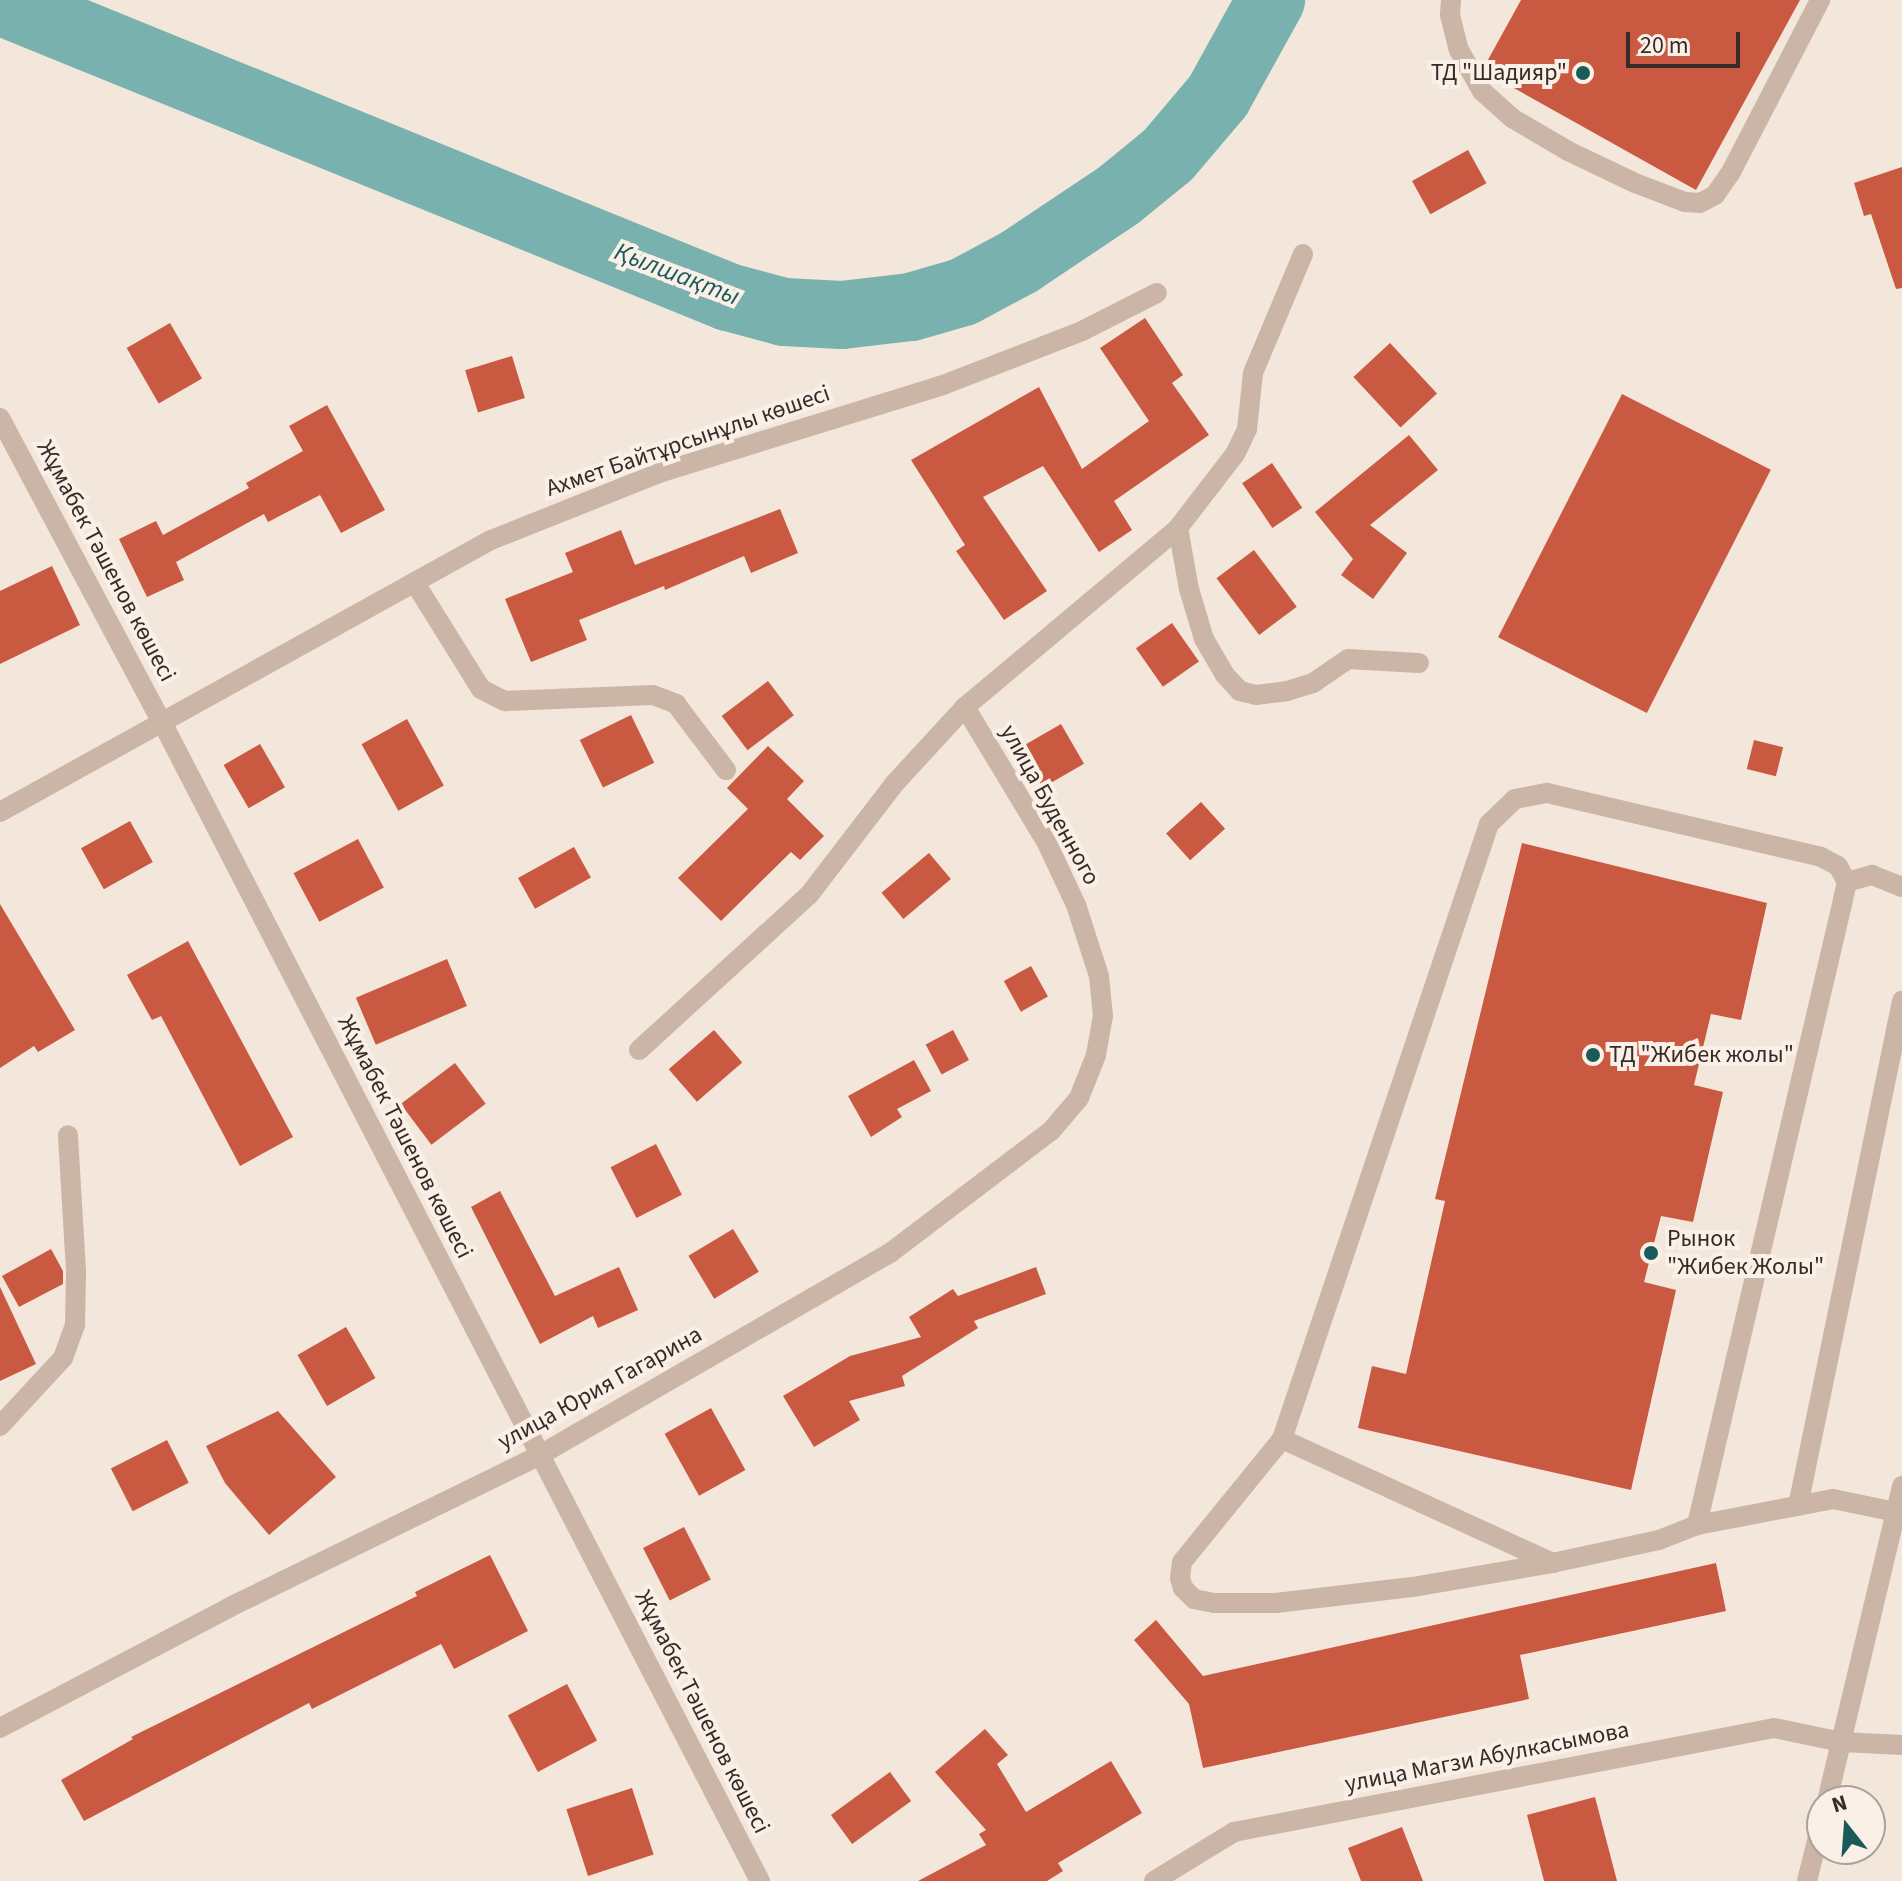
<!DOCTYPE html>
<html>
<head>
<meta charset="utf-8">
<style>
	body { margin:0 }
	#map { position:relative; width:1902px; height:1881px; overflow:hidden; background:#f3e6db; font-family:"Source Sans 3",sans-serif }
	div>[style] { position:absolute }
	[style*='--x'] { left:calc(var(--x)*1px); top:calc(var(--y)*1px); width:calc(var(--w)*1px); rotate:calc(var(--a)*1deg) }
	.river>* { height:68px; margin:-34px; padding:0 34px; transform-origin:34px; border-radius:34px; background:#79b1af }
	.building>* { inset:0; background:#ca5941; transform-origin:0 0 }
	.service>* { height:20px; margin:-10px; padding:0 10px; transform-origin:10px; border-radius:10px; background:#cbb5a6 }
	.minor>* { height:20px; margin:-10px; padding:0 10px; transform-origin:10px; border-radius:10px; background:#cbb5a6 }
	.dots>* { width:22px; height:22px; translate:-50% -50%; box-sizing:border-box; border:4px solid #faf0e7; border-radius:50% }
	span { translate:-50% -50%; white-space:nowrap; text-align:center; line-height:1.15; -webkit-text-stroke:8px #faf0e7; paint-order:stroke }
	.poi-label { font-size:24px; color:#372b27 }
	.right { translate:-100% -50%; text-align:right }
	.left { translate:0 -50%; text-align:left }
	.street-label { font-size:24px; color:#372b27 }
	.water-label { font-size:26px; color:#1b5a5a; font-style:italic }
	.north { position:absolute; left:1806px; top:1785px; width:80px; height:80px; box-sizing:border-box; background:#faf0e7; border:2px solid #aca19a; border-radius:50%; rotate:343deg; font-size:22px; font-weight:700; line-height:32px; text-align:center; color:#372b27 }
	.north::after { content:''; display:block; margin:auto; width:28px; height:36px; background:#1b5a5a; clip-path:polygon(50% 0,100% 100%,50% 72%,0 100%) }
	.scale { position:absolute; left:1626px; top:32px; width:114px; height:36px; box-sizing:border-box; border:4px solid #372b27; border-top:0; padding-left:10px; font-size:24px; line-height:28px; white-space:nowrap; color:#372b27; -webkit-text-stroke:6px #faf0e7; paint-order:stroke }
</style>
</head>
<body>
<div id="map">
	<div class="river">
		<i style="--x:0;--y:1;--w:786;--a:22.13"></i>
		<i style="--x:728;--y:297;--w:58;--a:15"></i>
		<i style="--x:784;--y:312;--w:58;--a:3"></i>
		<i style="--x:842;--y:315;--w:69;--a:-6.6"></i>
		<i style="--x:911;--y:307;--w:54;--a:-16.1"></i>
		<i style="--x:963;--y:292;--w:64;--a:-28.2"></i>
		<i style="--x:1019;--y:262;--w:120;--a:-33.8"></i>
		<i style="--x:1119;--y:195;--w:63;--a:-39.2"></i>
		<i style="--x:1168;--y:155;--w:77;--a:-49.7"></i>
		<i style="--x:1218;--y:96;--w:110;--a:-61.1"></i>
	</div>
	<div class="building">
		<i style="clip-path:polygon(1521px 0,1800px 0,1696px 190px,1487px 73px,1484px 67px)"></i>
		<i style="left:1468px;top:150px;width:38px;height:64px;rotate:61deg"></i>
		<i style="clip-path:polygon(1902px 167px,1902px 288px,1896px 289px,1871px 214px,1864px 216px,1854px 183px)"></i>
		<i style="clip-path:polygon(1145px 318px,1183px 375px,1172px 383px,1209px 435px,1114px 501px,1132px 530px,1099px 552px,1043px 466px,983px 497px,1047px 591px,1004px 620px,956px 551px,965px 545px,911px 460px,1039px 387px,1082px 469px,1149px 421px,1100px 348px)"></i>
		<i style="left:170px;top:323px;width:64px;height:50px;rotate:60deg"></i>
		<i style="left:1390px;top:343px;width:69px;height:50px;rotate:47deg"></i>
		<i style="left:512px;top:356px;width:44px;height:49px;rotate:73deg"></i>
		<i style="left:1622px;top:394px;width:167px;height:273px;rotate:27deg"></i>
		<i style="clip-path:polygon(327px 405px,385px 510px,341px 533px,320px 495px,268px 522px,264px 514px,176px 562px,184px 580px,147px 597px,119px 539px,156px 521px,163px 535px,249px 488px,246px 483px,303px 451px,289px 426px)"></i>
		<i style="clip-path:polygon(1409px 435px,1438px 470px,1370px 525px,1407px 553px,1373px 599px,1341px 575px,1353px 559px,1315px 512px)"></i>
		<i style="left:1272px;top:463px;width:54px;height:36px;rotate:56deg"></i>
		<i style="clip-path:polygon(780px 509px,798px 553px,751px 573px,744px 556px,665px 590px,664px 586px,579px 620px,587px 640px,531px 662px,505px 599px,573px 572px,565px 553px,621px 530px,635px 565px)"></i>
		<i style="left:1254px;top:550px;width:71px;height:47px;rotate:53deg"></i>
		<i style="clip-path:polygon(52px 566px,80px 625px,0 664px,0 591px)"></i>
		<i style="left:1172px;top:623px;width:47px;height:44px;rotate:55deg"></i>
		<i style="left:768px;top:681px;width:43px;height:58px;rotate:53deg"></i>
		<i style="left:631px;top:715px;width:53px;height:57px;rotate:64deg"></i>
		<i style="left:407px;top:719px;width:76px;height:52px;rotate:61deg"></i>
		<i style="left:1061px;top:724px;width:46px;height:48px;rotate:60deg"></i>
		<i style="left:1754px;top:740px;width:30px;height:30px;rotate:14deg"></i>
		<i style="left:260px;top:744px;width:50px;height:42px;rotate:60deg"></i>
		<i style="clip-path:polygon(768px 746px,804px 781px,787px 799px,824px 836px,800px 860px,791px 852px,721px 921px,678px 878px,748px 809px,727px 788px)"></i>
		<i style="left:1201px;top:802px;width:36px;height:47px;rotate:48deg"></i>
		<i style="left:130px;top:821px;width:47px;height:56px;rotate:61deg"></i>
		<i style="left:358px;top:839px;width:55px;height:73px;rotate:62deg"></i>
		<i style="clip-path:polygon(1522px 843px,1767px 903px,1741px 1020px,1711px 1014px,1694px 1085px,1723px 1092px,1693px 1222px,1661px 1216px,1644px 1282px,1676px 1290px,1631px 1490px,1358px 1428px,1372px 1366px,1406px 1374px,1445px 1201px,1435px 1199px)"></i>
		<i style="left:574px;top:847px;width:35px;height:64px;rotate:61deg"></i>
		<i style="left:929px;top:853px;width:34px;height:62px;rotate:50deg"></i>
		<i style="clip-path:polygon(0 904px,75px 1030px,38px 1052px,34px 1046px,0 1068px)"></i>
		<i style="clip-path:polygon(188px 941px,293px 1137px,240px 1166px,161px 1016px,152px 1020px,127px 975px)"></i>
		<i style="left:447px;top:959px;width:51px;height:99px;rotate:67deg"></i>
		<i style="left:1031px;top:966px;width:35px;height:31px;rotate:61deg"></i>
		<i style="left:714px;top:1030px;width:43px;height:60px;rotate:49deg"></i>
		<i style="left:953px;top:1030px;width:34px;height:31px;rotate:62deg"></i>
		<i style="clip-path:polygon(914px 1060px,931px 1091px,897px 1109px,902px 1117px,871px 1137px,848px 1096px)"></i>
		<i style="left:455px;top:1063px;width:51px;height:68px;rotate:53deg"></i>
		<i style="left:656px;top:1144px;width:57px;height:51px;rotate:63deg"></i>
		<i style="clip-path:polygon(500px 1191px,555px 1296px,619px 1267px,638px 1310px,598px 1328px,593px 1316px,540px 1344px,471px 1207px)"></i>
		<i style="left:733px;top:1229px;width:50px;height:52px;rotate:59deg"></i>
		<i style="clip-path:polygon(51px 1249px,63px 1271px,63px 1284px,19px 1307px,2px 1276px)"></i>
		<i style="clip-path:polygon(1036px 1267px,1046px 1294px,974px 1321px,978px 1328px,902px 1376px,905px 1386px,849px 1401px,860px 1420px,814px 1447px,783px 1396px,850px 1356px,921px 1337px,909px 1317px,953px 1289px,958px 1296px)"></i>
		<i style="clip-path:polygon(0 1287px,36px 1364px,0 1381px)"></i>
		<i style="left:346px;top:1327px;width:59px;height:56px;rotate:60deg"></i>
		<i style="left:711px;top:1408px;width:71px;height:53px;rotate:61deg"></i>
		<i style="clip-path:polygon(278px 1411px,336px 1477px,269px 1535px,225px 1483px,206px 1446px)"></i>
		<i style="left:167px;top:1440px;width:48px;height:63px;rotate:63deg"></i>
		<i style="left:684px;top:1527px;width:59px;height:46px;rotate:63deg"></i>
		<i style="clip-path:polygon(490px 1555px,528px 1631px,454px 1669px,441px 1644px,312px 1709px,309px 1703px,84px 1821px,61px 1780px,133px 1739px,131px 1737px,417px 1596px,415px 1592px)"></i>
		<i style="clip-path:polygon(1716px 1563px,1726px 1611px,1520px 1655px,1529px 1699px,1203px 1768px,1189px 1704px,1134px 1640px,1156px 1620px,1203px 1676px)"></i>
		<i style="left:567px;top:1684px;width:64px;height:67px;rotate:62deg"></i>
		<i style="clip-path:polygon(985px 1729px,1008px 1755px,997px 1764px,1026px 1812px,1111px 1761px,1142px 1813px,1058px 1863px,1063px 1871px,1047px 1881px,918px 1881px,986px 1845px,979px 1834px,986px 1830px,935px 1772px)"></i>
		<i style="left:890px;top:1772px;width:36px;height:73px;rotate:54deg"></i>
		<i style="left:632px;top:1788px;width:70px;height:69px;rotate:72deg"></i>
		<i style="clip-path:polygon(1595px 1797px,1617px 1881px,1544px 1881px,1527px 1815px)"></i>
		<i style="clip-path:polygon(1402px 1827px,1423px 1881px,1361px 1881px,1348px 1848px)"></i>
	</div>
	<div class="service">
		<i style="--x:1178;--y:528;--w:62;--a:79.8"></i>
		<i style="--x:1189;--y:589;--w:52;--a:73.3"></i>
		<i style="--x:1204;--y:639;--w:42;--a:59.7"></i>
		<i style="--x:1225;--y:675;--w:22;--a:47"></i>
		<i style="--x:1240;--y:691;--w:16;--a:14"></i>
		<i style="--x:1256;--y:695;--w:31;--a:-7"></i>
		<i style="--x:1287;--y:691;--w:27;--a:-17"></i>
		<i style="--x:1313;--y:683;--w:42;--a:-34.4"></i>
		<i style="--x:1348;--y:659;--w:71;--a:3.2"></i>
		<i style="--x:415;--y:583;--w:125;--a:58.1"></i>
		<i style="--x:481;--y:689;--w:27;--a:27"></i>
		<i style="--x:505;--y:701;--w:148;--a:-2.3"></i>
		<i style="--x:653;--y:695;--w:25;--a:21"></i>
		<i style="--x:676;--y:704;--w:83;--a:52.9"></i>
		<i style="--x:1847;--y:882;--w:26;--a:-16"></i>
		<i style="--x:1872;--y:875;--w:32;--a:22"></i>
		<i style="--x:639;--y:1050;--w:230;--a:-42.4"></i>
		<i style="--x:809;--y:895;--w:141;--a:-52.5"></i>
		<i style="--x:895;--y:783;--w:103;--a:-47.4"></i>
		<i style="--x:965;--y:707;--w:278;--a:-40"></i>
		<i style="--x:1178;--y:528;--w:93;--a:-52.4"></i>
		<i style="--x:1235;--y:454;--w:28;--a:-64"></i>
		<i style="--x:1247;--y:429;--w:56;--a:-83.9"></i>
		<i style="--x:1253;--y:373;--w:129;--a:-67.2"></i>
		<i style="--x:0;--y:1426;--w:93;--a:-47.2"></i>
		<i style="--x:63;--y:1358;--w:35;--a:-70"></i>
		<i style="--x:75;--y:1325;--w:54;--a:-88.9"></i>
		<i style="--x:76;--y:1271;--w:136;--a:-93.4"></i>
		<i style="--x:1282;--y:1439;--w:298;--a:24.6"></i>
		<i style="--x:1798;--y:1506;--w:516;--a:-78.36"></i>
		<i style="--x:1697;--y:1525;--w:41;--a:158.5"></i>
		<i style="--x:1659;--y:1540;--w:108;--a:167.8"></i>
		<i style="--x:1553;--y:1563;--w:143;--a:170.3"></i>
		<i style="--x:1412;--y:1587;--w:137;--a:173.3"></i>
		<i style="--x:1276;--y:1603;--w:62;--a:180"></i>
		<i style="--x:1214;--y:1603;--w:20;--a:-169"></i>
		<i style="--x:1194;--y:1599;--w:16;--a:-135"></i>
		<i style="--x:1183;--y:1588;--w:10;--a:-107"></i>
		<i style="--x:1180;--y:1578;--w:16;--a:-83"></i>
		<i style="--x:1182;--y:1562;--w:159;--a:-50.9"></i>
		<i style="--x:1282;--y:1439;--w:649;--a:-71.4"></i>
		<i style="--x:1489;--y:824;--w:36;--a:-44"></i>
		<i style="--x:1515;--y:799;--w:33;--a:-11"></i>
		<i style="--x:1547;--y:793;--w:281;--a:13.1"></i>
		<i style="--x:1821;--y:857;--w:19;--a:28"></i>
		<i style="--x:1838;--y:866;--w:18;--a:61"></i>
		<i style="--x:1847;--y:882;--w:18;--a:103"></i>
		<i style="--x:1843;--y:900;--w:642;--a:103.15"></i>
		<i style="--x:1697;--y:1525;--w:138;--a:-10.8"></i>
		<i style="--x:1833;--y:1499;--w:64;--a:11.7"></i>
		<i style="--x:1841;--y:1742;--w:61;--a:2.8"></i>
	</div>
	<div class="minor">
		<i style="--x:1451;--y:0;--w:15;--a:94"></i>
		<i style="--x:1450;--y:15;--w:36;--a:76"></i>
		<i style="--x:1459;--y:50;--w:47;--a:60.7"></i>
		<i style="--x:1482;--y:91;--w:40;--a:42"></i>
		<i style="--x:1512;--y:118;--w:65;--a:30.5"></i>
		<i style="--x:1568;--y:151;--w:74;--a:25.5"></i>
		<i style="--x:1635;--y:183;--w:53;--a:20.8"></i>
		<i style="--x:1685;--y:202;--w:15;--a:4"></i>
		<i style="--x:1700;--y:203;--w:17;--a:-28"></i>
		<i style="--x:1715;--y:195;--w:28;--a:-55"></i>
		<i style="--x:1731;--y:172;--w:194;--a:-62.6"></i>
		<i style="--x:0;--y:418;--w:347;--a:62"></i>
		<i style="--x:163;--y:724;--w:1302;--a:62.71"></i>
		<i style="--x:0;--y:812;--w:561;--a:-28.99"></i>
		<i style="--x:491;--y:540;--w:181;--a:-21.7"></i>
		<i style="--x:659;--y:473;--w:297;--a:-17.2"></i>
		<i style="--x:943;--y:385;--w:149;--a:-21.2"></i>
		<i style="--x:1082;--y:331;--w:84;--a:-26.9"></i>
		<i style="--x:0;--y:1728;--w:260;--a:-27.7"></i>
		<i style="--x:230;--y:1607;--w:345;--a:-26.1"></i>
		<i style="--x:540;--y:1455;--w:404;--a:-30"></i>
		<i style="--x:890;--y:1253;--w:202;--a:-37.2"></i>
		<i style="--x:1051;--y:1131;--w:43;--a:-49.7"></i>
		<i style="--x:1079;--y:1098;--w:46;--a:-68.4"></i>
		<i style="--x:1096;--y:1055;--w:40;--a:-80"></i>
		<i style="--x:1103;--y:1016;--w:40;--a:-95.7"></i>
		<i style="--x:1099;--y:976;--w:75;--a:-107.9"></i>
		<i style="--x:1076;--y:905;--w:68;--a:-115.1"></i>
		<i style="--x:1047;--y:843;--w:159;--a:-121.1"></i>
		<i style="--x:1827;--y:1801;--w:324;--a:-76.6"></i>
		<i style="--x:1154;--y:1881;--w:94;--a:-31.5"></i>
		<i style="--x:1234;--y:1832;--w:550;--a:-10.9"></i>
		<i style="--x:1774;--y:1728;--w:68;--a:11.8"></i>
		<i style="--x:1807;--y:1881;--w:62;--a:-76"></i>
	</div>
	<div class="dots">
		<i style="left:1583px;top:73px;background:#1b5a5a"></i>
		<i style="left:1593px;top:1055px;background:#1b5a5a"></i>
		<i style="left:1651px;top:1253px;background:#1b5a5a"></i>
	</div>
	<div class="poi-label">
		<span class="right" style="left:1567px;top:73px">ТД "Шадияр"</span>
		<span class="left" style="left:1609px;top:1055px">ТД "Жибек жолы"</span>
		<span class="left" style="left:1667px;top:1253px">Рынок<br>"Жибек Жолы"</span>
	</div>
	<div class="street-label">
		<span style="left:688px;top:441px;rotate:-19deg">Ахмет Байтұрсынұлы көшесі</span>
		<span style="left:106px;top:561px;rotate:62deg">Жұмабек Тәшенов көшесі</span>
		<span style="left:1050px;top:805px;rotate:61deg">улица Буденного</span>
		<span style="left:405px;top:1137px;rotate:63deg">Жұмабек Тәшенов көшесі</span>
		<span style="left:600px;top:1388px;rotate:-29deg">улица Юрия Гагарина</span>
		<span style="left:702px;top:1712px;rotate:63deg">Жұмабек Тәшенов көшесі</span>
		<span style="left:1487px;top:1757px;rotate:-11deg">улица Магзи Абулкасымова</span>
	</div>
	<div class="water-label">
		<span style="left:677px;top:274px;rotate:21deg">Қылшақты</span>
	</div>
	<div class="north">N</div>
	<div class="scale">20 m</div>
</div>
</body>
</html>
